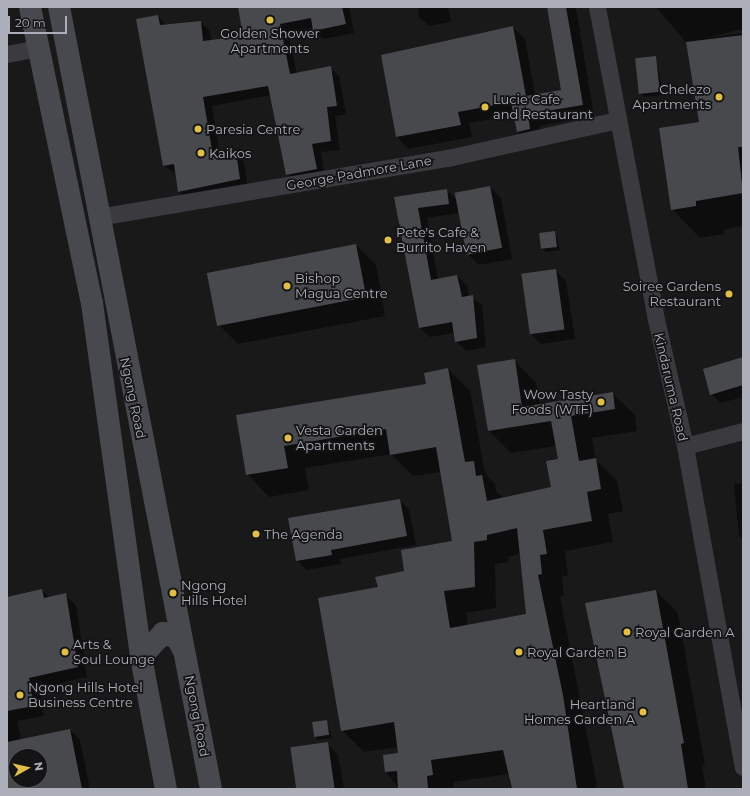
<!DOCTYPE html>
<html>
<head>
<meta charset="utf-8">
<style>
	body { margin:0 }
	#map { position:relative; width:750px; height:796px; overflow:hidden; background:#19191a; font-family:Montserrat,sans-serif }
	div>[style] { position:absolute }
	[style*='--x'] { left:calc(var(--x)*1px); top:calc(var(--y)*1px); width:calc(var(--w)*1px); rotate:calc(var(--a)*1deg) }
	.shadow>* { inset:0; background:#0007 }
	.building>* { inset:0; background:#48494d; transform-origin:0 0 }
	.street>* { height:17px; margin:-8.5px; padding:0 8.5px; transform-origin:8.5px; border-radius:8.5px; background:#3a3a3f }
	.secondary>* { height:22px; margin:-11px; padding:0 11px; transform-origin:11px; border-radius:11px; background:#48494f }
	.dots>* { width:11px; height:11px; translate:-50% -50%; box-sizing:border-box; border:2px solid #141415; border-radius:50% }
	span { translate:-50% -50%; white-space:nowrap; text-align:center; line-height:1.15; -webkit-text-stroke:3.5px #141415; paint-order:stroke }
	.poi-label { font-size:13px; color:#acafb9 }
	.right { translate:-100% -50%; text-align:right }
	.left { translate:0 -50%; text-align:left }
	.street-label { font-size:13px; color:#acafb9 }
	.frame { position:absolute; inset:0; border:8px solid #acafb9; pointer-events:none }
	.north { position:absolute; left:8px; top:748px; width:40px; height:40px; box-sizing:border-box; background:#141415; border:1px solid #515257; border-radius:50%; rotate:82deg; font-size:11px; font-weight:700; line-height:16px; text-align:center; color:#acafb9 }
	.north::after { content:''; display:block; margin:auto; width:14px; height:18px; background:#e1be4a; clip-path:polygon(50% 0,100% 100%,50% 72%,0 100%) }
	.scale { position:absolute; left:8px; top:16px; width:59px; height:18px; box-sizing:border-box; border:2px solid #acafb9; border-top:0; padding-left:5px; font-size:12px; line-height:14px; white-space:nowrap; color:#acafb9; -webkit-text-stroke:3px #141415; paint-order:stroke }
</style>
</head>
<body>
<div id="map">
	<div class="shadow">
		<i style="clip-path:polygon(239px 7px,349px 7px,354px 33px,323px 39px,313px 28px,288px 33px,297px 74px,330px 67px,339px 76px,346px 114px,335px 116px,340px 150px,321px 152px,325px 178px,296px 183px,287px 174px,271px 95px,212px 106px,220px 156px,235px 153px,244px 162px,248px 188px,188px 201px,179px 192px,176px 174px,164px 166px,158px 16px,166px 25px,201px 22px,210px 31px,211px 41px,245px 36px)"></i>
		<i style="clip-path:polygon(418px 7px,448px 7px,451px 22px,429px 26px,419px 17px)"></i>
		<i style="clip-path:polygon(548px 7px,576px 8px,594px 116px,539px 126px,541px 141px,529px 143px,518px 132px,515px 115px,469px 123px,472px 137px,408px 149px,397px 137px,382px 56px,513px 27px,525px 39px,535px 95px,562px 90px)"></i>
		<i style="clip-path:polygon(656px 7px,743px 7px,743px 29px,706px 38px,743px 33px,743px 226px,724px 229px,724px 234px,700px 238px,672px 209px,700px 122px,686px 42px)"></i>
		<i style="clip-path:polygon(656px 57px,663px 95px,644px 97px,641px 94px)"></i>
		<i style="clip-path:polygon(490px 187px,501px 198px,512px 259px,479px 265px,468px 254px,459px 208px,458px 213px,427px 218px,438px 279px,457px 276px,467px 285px,469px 296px,482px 305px,486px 347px,466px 351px,456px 341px,455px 333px,430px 337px,420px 328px,395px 198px,447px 190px,458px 201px)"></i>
		<i style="clip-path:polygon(555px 232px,560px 250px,545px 252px,542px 248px)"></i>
		<i style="clip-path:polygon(356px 245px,376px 265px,385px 316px,238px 344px,218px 324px)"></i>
		<i style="clip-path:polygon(555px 270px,566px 281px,575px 339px,541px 344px,530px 333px)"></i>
		<i style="clip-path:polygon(743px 358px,743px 397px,721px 403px,711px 394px)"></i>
		<i style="clip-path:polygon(evenodd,514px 360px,536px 383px,540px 405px,612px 393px,635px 415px,637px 431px,592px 438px,596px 460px,617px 481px,623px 511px,608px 514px,613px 542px,565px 551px,568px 576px,562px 576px,564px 596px,560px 597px,597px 785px,595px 789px,511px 789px,508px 774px,453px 782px,454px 789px,399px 789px,386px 772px,384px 756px,399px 754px,398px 747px,364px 752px,342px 730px,380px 588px,453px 542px,441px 472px,413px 476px,391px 454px,305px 468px,309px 490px,269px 497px,247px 474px,237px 416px,427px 385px,448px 369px,470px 391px,485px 473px,495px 484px,496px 491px,504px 498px,552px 488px,559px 460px,556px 446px,511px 453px,489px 431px,514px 360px,520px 554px,527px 615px,468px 626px,466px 613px,496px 608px,495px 564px,509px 562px,508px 557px,520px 554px)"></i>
		<i style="clip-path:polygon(743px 483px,743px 540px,739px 536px,734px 484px)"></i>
		<i style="clip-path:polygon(400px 500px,409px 510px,416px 545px,340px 559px,341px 564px,306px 570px,297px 560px)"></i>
		<i style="clip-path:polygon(evenodd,42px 590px,50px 598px,65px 595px,76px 605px,87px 677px,39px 688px,44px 716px,17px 721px,21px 740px,70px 730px,80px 740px,90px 789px,7px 789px,7px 598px,42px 590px,16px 756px,40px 756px,40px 780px,16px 780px,16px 756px)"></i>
		<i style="clip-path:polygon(656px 591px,678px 613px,705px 765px,702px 765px,706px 789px,625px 789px)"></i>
		<i style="clip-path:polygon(327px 721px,332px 738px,318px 740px,315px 736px)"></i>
		<i style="clip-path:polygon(327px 744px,338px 755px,344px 789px,297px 789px)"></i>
	</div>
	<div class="building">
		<i style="clip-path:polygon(238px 7px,342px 7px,346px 24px,313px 31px,311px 18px,280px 24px,290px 74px,331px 66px,337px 106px,327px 107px,331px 141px,312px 144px,317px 169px,286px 175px,268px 86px,203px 97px,213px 156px,236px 152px,240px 179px,178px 192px,174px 164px,163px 166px,136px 19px,158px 15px,160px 25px,201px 21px,203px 41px,243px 36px)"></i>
		<i style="clip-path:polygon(547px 7px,566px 7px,583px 105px,528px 114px,530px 129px,517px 132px,511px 102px,458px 112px,461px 125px,396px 137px,381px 55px,513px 26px,526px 96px,561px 90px)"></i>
		<i style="clip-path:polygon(743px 35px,743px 147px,738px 147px,743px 193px,696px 201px,696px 206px,671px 210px,659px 128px,699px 122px,686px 42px)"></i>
		<i style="left:656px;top:56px;width:36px;height:21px;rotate:84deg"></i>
		<i style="left:490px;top:186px;width:63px;height:36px;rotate:79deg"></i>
		<i style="clip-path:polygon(447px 189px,449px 204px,418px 208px,431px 280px,457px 275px,462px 297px,473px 295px,477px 338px,455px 342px,452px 322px,419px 328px,394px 197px)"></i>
		<i style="left:555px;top:231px;width:16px;height:16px;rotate:83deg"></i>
		<i style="left:356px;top:244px;width:54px;height:152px;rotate:79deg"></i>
		<i style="left:556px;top:269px;width:61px;height:35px;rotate:82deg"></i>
		<i style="clip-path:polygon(743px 357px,743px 385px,710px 395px,703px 369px)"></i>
		<i style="clip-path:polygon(evenodd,515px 359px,522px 407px,613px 392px,615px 409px,571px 416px,579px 461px,596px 458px,601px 489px,587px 492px,592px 521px,543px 530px,547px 554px,540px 555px,542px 574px,538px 575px,563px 695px,577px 789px,512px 789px,503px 750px,431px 760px,433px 775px,427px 776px,428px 789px,398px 789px,397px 771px,385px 772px,383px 755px,398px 753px,394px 722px,341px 731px,318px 598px,378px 587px,375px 577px,404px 571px,401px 550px,452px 541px,436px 447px,390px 455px,386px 429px,284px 446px,288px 468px,246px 475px,236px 415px,426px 384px,424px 373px,448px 368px,465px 462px,474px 461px,476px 476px,482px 475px,487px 501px,551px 487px,546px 461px,558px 459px,551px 421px,488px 431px,477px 365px,515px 359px,517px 528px,526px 614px,450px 628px,444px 591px,475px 587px,474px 542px,487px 540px,487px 535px,517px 528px)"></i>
		<i style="clip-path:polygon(400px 499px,407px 536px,331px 550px,332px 555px,296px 561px,288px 518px)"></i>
		<i style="clip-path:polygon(42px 589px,44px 598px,66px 593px,78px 667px,29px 678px,34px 706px,7px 711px,7px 597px)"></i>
		<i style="clip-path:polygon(656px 590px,684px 743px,681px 744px,688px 789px,624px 789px,585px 603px)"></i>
		<i style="left:327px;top:720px;width:15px;height:15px;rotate:82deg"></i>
		<i style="clip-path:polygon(evenodd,70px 729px,82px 789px,7px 789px,7px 742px,70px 729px,16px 756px,40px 756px,40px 780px,16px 780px,16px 756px)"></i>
		<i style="left:328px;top:742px;width:48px;height:38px;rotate:82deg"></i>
	</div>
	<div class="street">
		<i style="--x:597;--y:7;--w:313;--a:79.3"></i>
		<i style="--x:655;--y:315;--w:134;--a:77.1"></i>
		<i style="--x:685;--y:446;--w:326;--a:79.8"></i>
		<i style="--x:7;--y:54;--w:32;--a:-11"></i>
		<i style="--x:98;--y:217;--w:359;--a:-9.6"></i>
		<i style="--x:452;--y:157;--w:170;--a:-12.6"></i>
		<i style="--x:685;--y:446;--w:60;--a:-14.5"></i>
	</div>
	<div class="secondary">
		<i style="--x:30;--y:7;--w:302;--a:78.2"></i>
		<i style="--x:92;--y:303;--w:357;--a:82.1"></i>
		<i style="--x:141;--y:657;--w:134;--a:79.3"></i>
		<i style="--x:59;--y:7;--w:797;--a:79"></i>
		<i style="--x:141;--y:657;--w:33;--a:-47"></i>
		<i style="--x:163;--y:633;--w:15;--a:20"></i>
		<i style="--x:177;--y:638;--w:15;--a:62"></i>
	</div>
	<div class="dots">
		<i style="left:270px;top:20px;background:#e1be4a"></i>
		<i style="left:719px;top:97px;background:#e1be4a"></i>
		<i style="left:485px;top:107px;background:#e1be4a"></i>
		<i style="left:198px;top:129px;background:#e1be4a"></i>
		<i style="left:201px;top:153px;background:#e1be4a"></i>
		<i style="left:388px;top:240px;background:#e1be4a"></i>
		<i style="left:287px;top:286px;background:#e1be4a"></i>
		<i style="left:729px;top:294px;background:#e1be4a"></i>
		<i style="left:601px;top:402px;background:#e1be4a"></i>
		<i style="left:288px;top:438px;background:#e1be4a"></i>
		<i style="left:256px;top:534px;background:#e1be4a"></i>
		<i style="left:173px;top:593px;background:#e1be4a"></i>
		<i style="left:627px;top:632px;background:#e1be4a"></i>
		<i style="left:65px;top:652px;background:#e1be4a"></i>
		<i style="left:519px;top:652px;background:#e1be4a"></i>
		<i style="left:20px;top:695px;background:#e1be4a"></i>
		<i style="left:643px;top:712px;background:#e1be4a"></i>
	</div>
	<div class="poi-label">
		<span style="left:270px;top:41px">Golden Shower<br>Apartments</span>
		<span class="right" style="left:711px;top:97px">Chelezo<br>Apartments</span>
		<span class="left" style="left:493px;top:107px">Lucie Cafe<br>and Restaurant</span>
		<span class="left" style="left:206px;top:129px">Paresia Centre</span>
		<span class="left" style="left:209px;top:153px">Kaikos</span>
		<span class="left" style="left:396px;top:240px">Pete's Cafe &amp;<br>Burrito Haven</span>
		<span class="left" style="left:295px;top:286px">Bishop<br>Magua Centre</span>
		<span class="right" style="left:721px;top:294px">Soiree Gardens<br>Restaurant</span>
		<span class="right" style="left:593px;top:402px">Wow Tasty<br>Foods (WTF)</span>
		<span class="left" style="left:296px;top:438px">Vesta Garden<br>Apartments</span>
		<span class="left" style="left:264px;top:534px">The Agenda</span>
		<span class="left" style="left:181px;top:593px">Ngong<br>Hills Hotel</span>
		<span class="left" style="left:635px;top:632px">Royal Garden A</span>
		<span class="left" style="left:73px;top:652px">Arts &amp;<br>Soul Lounge</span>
		<span class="left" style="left:527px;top:652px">Royal Garden B</span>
		<span class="left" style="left:28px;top:695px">Ngong Hills Hotel<br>Business Centre</span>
		<span class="right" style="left:635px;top:712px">Heartland<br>Homes Garden A</span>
	</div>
	<div class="street-label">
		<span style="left:359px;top:173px;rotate:-10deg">George Padmore Lane</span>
		<span style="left:671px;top:387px;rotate:77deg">Kindaruma Road</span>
		<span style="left:133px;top:398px;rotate:78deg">Ngong Road</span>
		<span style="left:197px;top:716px;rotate:79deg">Ngong Road</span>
	</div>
	<div class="frame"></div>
	<div class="north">N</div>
	<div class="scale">20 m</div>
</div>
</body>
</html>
